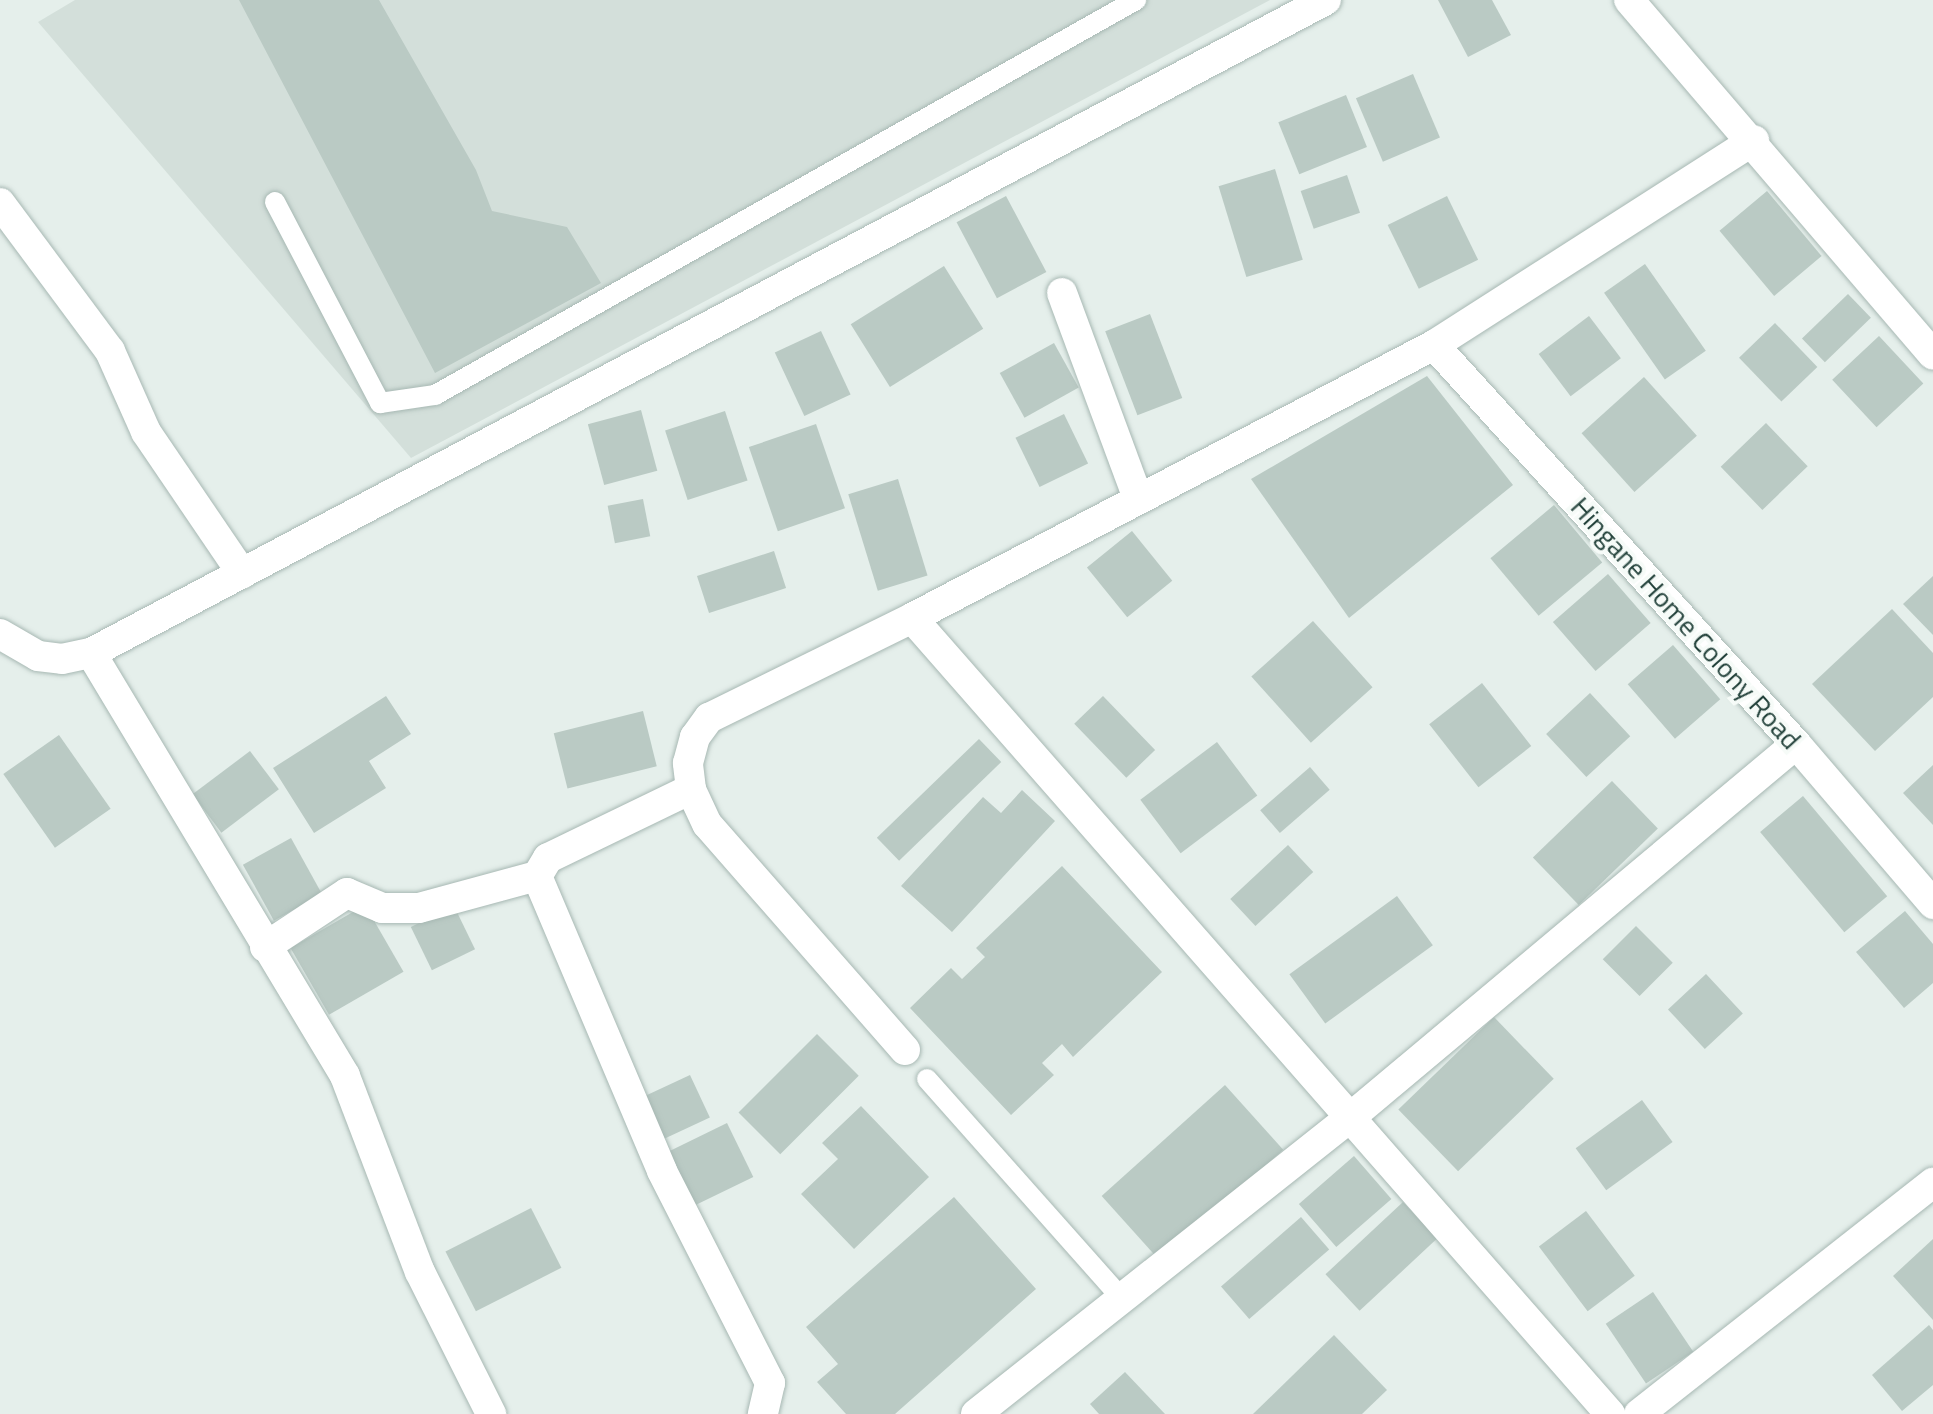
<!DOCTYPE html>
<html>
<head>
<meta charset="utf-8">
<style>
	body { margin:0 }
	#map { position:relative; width:1933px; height:1414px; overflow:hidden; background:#e5efeb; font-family:"Titillium Web",sans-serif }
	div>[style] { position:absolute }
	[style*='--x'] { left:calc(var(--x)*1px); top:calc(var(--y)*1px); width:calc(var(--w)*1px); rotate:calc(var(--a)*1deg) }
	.built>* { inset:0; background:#d3dfda }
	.building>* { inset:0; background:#bacac4; transform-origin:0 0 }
	.roads { filter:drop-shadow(0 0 2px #a7b8b3) drop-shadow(0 0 2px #a7b8b3) }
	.service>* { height:20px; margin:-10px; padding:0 10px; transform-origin:10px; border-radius:10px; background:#fff }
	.minor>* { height:30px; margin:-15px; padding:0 15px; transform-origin:15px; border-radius:15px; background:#fff }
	span { translate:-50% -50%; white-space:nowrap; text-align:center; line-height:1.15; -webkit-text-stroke:8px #f6fbf8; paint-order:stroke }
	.street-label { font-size:28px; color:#23423b }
</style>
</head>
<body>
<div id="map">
	<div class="built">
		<i style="clip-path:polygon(75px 0,1270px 0,411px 458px,38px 22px)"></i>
	</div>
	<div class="building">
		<i style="clip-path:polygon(239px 0,379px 0,476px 170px,492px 211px,567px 227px,601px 283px,435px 373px)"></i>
		<i style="clip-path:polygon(1438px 0,1492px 0,1511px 35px,1468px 57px)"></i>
		<i style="left:1413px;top:74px;width:69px;height:62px;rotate:67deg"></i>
		<i style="left:1346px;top:95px;width:56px;height:73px;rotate:68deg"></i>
		<i style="left:1275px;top:169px;width:95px;height:59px;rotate:73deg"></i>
		<i style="left:1347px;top:175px;width:40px;height:49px;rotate:71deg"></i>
		<i style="left:1767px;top:191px;width:85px;height:62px;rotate:50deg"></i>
		<i style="left:1006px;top:196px;width:86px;height:56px;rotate:62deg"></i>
		<i style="left:1447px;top:196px;width:71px;height:66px;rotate:64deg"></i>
		<i style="left:1645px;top:264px;width:106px;height:50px;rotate:55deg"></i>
		<i style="left:944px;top:266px;width:74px;height:110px;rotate:58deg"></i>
		<i style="left:1848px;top:294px;width:33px;height:64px;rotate:46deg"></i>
		<i style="left:1150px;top:314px;width:90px;height:48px;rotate:69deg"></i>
		<i style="left:1589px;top:316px;width:53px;height:63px;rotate:53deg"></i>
		<i style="left:1775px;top:323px;width:61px;height:50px;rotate:46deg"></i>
		<i style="left:821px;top:331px;width:70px;height:51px;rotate:65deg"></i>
		<i style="left:1879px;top:336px;width:65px;height:64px;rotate:47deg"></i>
		<i style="left:1054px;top:343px;width:51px;height:62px;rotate:61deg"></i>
		<i style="clip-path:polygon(1427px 376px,1513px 485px,1349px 618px,1251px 479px)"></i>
		<i style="left:1644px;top:377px;width:79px;height:84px;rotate:48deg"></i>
		<i style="left:641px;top:410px;width:63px;height:55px;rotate:75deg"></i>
		<i style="left:725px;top:411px;width:73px;height:63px;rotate:72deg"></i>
		<i style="left:1064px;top:414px;width:55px;height:54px;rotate:64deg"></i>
		<i style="left:1766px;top:423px;width:60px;height:63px;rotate:46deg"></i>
		<i style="left:816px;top:424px;width:89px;height:71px;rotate:71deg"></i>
		<i style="left:898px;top:479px;width:101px;height:52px;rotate:73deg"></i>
		<i style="left:643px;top:499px;width:38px;height:36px;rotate:79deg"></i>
		<i style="left:1554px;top:505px;width:75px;height:83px;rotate:50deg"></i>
		<i style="left:1132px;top:531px;width:64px;height:58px;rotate:51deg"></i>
		<i style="left:774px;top:551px;width:39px;height:81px;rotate:72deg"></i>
		<i style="left:1608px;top:574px;width:65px;height:73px;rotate:49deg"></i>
		<i style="clip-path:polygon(1933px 576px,1933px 635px,1903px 604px)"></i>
		<i style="clip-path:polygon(1892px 609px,1933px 653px,1933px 697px,1875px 751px,1812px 684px)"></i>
		<i style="left:1313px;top:621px;width:89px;height:83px;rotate:48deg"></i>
		<i style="left:1673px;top:645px;width:72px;height:60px;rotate:49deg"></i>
		<i style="left:1482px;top:683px;width:80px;height:67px;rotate:52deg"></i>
		<i style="left:1590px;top:693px;width:59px;height:60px;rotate:47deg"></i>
		<i style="clip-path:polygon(386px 696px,411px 734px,369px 761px,386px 788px,314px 833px,273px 768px)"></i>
		<i style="left:1103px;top:696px;width:75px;height:40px;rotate:46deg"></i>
		<i style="left:643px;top:711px;width:57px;height:92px;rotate:76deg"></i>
		<i style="left:59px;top:735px;width:90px;height:68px;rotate:55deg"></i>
		<i style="left:979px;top:739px;width:32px;height:142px;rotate:46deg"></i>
		<i style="left:1217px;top:742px;width:67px;height:96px;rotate:53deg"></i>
		<i style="left:250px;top:751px;width:48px;height:72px;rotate:53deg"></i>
		<i style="clip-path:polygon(1933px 765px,1933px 825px,1903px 793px)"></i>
		<i style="left:1310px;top:767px;width:30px;height:66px;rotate:49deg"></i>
		<i style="left:1612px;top:781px;width:66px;height:110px;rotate:46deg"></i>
		<i style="clip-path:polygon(1022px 790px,1055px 821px,952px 932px,901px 886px,983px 797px,1001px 813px)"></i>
		<i style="left:1803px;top:796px;width:131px;height:56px;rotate:50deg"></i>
		<i style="left:291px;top:838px;width:64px;height:55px;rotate:61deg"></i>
		<i style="left:1288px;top:845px;width:37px;height:79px;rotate:47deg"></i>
		<i style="clip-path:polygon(1062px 866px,1162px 972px,1073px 1057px,1062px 1044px,1042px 1063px,1054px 1075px,1011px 1115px,910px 1008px,951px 968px,962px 979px,985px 957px,976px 948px)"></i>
		<i style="left:1397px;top:896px;width:61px;height:133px;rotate:54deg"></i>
		<i style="left:365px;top:905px;width:77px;height:86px;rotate:60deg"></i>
		<i style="left:454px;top:906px;width:48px;height:48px;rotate:64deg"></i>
		<i style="clip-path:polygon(1905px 911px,1933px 944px,1933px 983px,1904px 1008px,1856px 952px)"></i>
		<i style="left:1636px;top:926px;width:52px;height:47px;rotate:45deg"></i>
		<i style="left:1706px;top:974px;width:54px;height:52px;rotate:47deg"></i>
		<i style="left:1494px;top:1017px;width:86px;height:133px;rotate:46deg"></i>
		<i style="left:817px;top:1034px;width:59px;height:111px;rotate:45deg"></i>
		<i style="left:690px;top:1075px;width:47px;height:58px;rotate:65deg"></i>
		<i style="left:1225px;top:1085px;width:87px;height:166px;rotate:48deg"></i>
		<i style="left:1642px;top:1100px;width:52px;height:82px;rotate:54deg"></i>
		<i style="clip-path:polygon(861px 1106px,929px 1177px,854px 1249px,801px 1194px,838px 1159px,822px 1143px)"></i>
		<i style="left:727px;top:1123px;width:60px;height:74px;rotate:64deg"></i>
		<i style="left:1354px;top:1156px;width:57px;height:73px;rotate:49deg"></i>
		<i style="clip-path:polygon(954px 1197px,1036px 1289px,895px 1414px,846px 1414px,817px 1382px,838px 1364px,806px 1327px)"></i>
		<i style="left:1403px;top:1202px;width:50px;height:106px;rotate:47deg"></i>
		<i style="left:531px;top:1208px;width:67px;height:96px;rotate:63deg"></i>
		<i style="left:1586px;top:1211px;width:81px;height:59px;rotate:53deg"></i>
		<i style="left:1301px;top:1217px;width:43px;height:106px;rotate:49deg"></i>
		<i style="clip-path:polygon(1933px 1239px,1933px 1320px,1893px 1276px)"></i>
		<i style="left:1653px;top:1292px;width:72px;height:57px;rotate:56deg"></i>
		<i style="clip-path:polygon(1929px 1325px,1933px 1330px,1933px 1385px,1902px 1411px,1872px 1375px)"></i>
		<i style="clip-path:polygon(1334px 1335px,1387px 1390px,1362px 1414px,1253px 1414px)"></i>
		<i style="clip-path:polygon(1125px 1372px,1165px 1414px,1099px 1414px,1090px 1404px)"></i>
	</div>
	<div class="roads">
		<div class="service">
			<i style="--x:275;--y:202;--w:227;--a:62.4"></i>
			<i style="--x:380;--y:403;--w:56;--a:-8.3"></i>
			<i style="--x:435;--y:395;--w:805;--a:-29.4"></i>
			<i style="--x:927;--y:1079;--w:294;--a:48.4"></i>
		</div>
		<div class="minor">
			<i style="--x:1629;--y:0;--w:467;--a:49.4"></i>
			<i style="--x:0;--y:203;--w:184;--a:53.4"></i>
			<i style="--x:110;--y:351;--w:89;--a:66"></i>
			<i style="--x:146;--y:432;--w:171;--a:55.8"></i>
			<i style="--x:1062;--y:293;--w:220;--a:69.7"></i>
			<i style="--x:1434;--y:345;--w:539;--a:47.78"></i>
			<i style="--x:1796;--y:744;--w:211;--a:49.4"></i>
			<i style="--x:912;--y:618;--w:1059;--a:48.75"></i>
			<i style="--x:0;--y:634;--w:44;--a:30.1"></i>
			<i style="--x:38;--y:656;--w:24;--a:7"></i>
			<i style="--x:62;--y:659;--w:30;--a:-12"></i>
			<i style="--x:91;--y:653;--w:1397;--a:-27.87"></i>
			<i style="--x:91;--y:653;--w:493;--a:59"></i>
			<i style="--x:345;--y:1076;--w:210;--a:69.1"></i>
			<i style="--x:420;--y:1272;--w:159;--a:63.4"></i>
			<i style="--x:691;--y:789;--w:159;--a:154.2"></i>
			<i style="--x:548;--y:858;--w:21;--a:121"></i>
			<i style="--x:537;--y:876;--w:320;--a:67"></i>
			<i style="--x:662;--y:1171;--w:238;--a:63"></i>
			<i style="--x:770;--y:1383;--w:32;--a:103"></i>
			<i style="--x:265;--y:947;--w:98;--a:-33.4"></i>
			<i style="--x:347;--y:893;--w:38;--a:23"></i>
			<i style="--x:382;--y:908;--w:37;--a:0"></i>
			<i style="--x:419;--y:908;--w:122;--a:-15.2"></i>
			<i style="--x:905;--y:1050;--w:300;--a:-131.2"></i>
			<i style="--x:707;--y:824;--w:38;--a:-115"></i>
			<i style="--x:691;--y:789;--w:26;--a:-97"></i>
			<i style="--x:688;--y:763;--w:27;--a:-75"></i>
			<i style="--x:695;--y:737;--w:24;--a:-54"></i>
			<i style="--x:709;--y:718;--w:226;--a:-26.2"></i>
			<i style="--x:912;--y:618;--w:589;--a:-27.61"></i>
			<i style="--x:1434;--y:345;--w:380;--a:-32.6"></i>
			<i style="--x:976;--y:1414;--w:480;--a:-38.4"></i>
			<i style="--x:1352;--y:1116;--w:579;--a:-39.96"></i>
			<i style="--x:1639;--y:1414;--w:374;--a:-38.2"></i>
		</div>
	</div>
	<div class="street-label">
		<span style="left:1686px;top:623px;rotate:48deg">Hingane Home Colony Road</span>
	</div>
</div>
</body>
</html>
